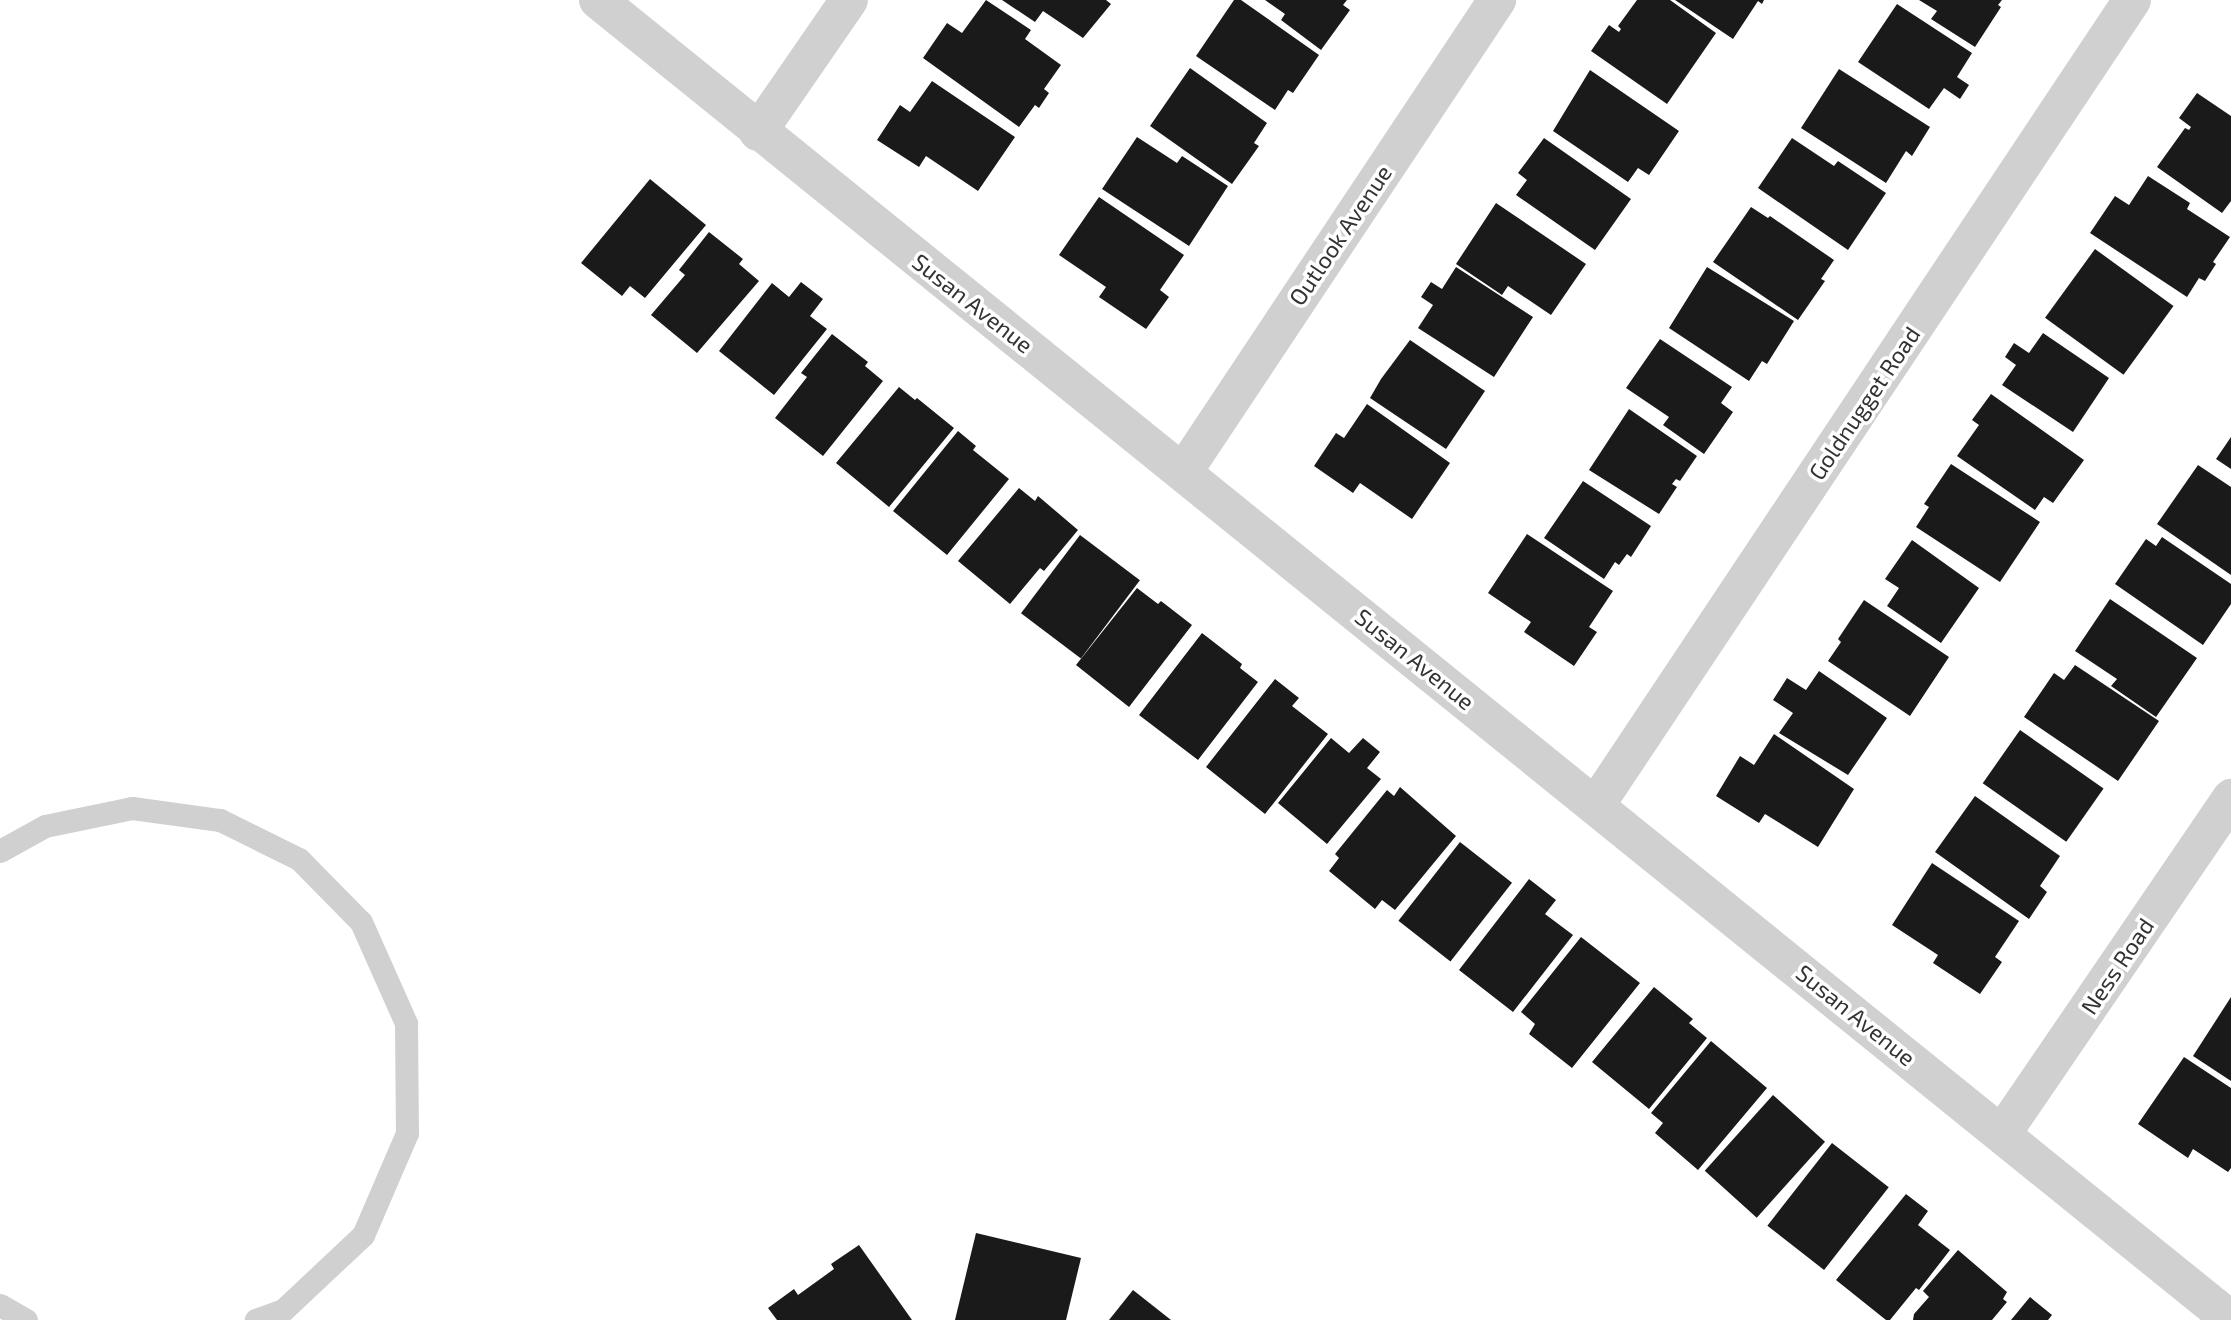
<!DOCTYPE html>
<html>
<head>
<meta charset="utf-8">
<style>
	body { margin:0 }
	#map { position:relative; width:2231px; height:1320px; overflow:hidden; background:#fff; font-family:"Exo 2",sans-serif }
	div>[style] { position:absolute }
	[style*='--x'] { left:calc(var(--x)*1px); top:calc(var(--y)*1px); width:calc(var(--w)*1px); rotate:calc(var(--a)*1deg) }
	.building>* { inset:0; background:#1a1a1a; transform-origin:0 0 }
	.lane>* { height:23px; margin:-11.5px; padding:0 11.5px; transform-origin:11.5px; border-radius:11.5px; background:#d0d0d0 }
	.street>* { height:38px; margin:-19px; padding:0 19px; transform-origin:19px; border-radius:19px; background:#d0d0d0 }
	span { translate:-50% -50%; white-space:nowrap; text-align:center; line-height:1.15; -webkit-text-stroke:7px #fff; paint-order:stroke }
	.street-label { font-size:23px; color:#333 }
</style>
</head>
<body>
<div id="map">
	<div class="building">
		<i style="clip-path:polygon(986px 0,1031px 30px,1025px 39px,1061px 65px,1044px 89px,1049px 93px,1039px 108px,1035px 105px,1019px 127px,923px 58px,947px 23px,962px 33px)"></i>
		<i style="clip-path:polygon(1002px 0,1106px 0,1111px 4px,1083px 38px,1043px 11px,1035px 22px)"></i>
		<i style="clip-path:polygon(1234px 0,1241px 0,1319px 55px,1293px 93px,1288px 90px,1275px 110px,1196px 56px)"></i>
		<i style="clip-path:polygon(1265px 0,1347px 0,1343px 5px,1350px 10px,1321px 50px,1281px 20px,1285px 14px)"></i>
		<i style="clip-path:polygon(1637px 0,1670px 0,1716px 33px,1667px 104px,1591px 51px,1609px 25px,1619px 32px,1621px 29px,1618px 26px)"></i>
		<i style="clip-path:polygon(1675px 0,1764px 0,1762px 4px,1758px 1px,1733px 39px)"></i>
		<i style="clip-path:polygon(1919px 0,2002px 0,1998px 5px,2001px 7px,1975px 47px,1931px 19px,1937px 11px)"></i>
		<i style="clip-path:polygon(1897px 4px,1972px 53px,1957px 77px,1969px 85px,1960px 99px,1944px 88px,1929px 109px,1858px 62px)"></i>
		<i style="clip-path:polygon(1190px 68px,1267px 123px,1254px 143px,1259px 146px,1232px 184px,1150px 126px)"></i>
		<i style="clip-path:polygon(1839px 69px,1930px 127px,1912px 156px,1906px 151px,1886px 183px,1801px 128px)"></i>
		<i style="clip-path:polygon(1590px 70px,1679px 131px,1649px 175px,1638px 168px,1628px 182px,1553px 131px)"></i>
		<i style="clip-path:polygon(932px 81px,1015px 137px,978px 191px,926px 156px,919px 167px,877px 140px,900px 105px,910px 112px)"></i>
		<i style="clip-path:polygon(2197px 93px,2231px 116px,2231px 201px,2222px 213px,2157px 167px,2185px 128px,2189px 130px,2191px 127px,2179px 118px)"></i>
		<i style="clip-path:polygon(1137px 137px,1177px 163px,1182px 156px,1228px 186px,1189px 246px,1102px 189px)"></i>
		<i style="clip-path:polygon(1544px 138px,1631px 199px,1595px 250px,1516px 195px,1527px 180px,1518px 173px)"></i>
		<i style="clip-path:polygon(1792px 138px,1834px 166px,1838px 161px,1886px 193px,1848px 250px,1758px 188px)"></i>
		<i style="clip-path:polygon(2148px 176px,2190px 203px,2187px 209px,2230px 237px,2213px 262px,2216px 264px,2205px 281px,2199px 278px,2187px 297px,2090px 233px,2115px 196px,2129px 205px)"></i>
		<i style="clip-path:polygon(650px 179px,706px 225px,645px 298px,630px 286px,622px 296px,581px 263px)"></i>
		<i style="clip-path:polygon(1099px 197px,1184px 255px,1160px 290px,1169px 297px,1146px 329px,1099px 297px,1106px 287px,1059px 255px)"></i>
		<i style="clip-path:polygon(1496px 203px,1586px 264px,1551px 315px,1508px 286px,1502px 295px,1456px 264px)"></i>
		<i style="clip-path:polygon(1751px 207px,1768px 218px,1770px 216px,1834px 260px,1821px 279px,1825px 281px,1798px 320px,1713px 262px)"></i>
		<i style="clip-path:polygon(709px 232px,743px 259px,739px 264px,759px 281px,697px 353px,651px 315px,685px 275px,679px 270px)"></i>
		<i style="left:2095px;top:249px;width:97px;height:85px;rotate:36deg"></i>
		<i style="clip-path:polygon(1456px 267px,1533px 317px,1494px 377px,1418px 328px,1433px 305px,1421px 297px,1431px 282px,1442px 289px)"></i>
		<i style="clip-path:polygon(1707px 267px,1794px 321px,1767px 364px,1762px 361px,1749px 381px,1669px 328px)"></i>
		<i style="clip-path:polygon(801px 282px,823px 299px,810px 316px,827px 329px,774px 395px,719px 351px,772px 283px,789px 297px)"></i>
		<i style="clip-path:polygon(2043px 333px,2109px 378px,2073px 432px,2002px 385px,2016px 365px,2005px 357px,2014px 343px,2029px 353px)"></i>
		<i style="clip-path:polygon(832px 334px,868px 362px,865px 366px,883px 381px,823px 456px,775px 418px,807px 377px,801px 373px)"></i>
		<i style="clip-path:polygon(1660px 339px,1732px 387px,1721px 403px,1733px 412px,1704px 454px,1663px 425px,1669px 417px,1626px 388px)"></i>
		<i style="clip-path:polygon(1410px 340px,1485px 391px,1446px 449px,1370px 398px,1381px 379px)"></i>
		<i style="clip-path:polygon(899px 387px,915px 400px,917px 398px,954px 428px,889px 507px,836px 463px)"></i>
		<i style="clip-path:polygon(1991px 394px,2084px 460px,2053px 503px,2044px 497px,2035px 510px,1957px 456px,1979px 425px,1972px 420px)"></i>
		<i style="clip-path:polygon(1367px 404px,1450px 463px,1412px 519px,1360px 483px,1353px 493px,1314px 466px,1336px 433px,1344px 438px)"></i>
		<i style="clip-path:polygon(1629px 409px,1697px 456px,1680px 481px,1676px 479px,1672px 484px,1677px 487px,1659px 514px,1589px 470px)"></i>
		<i style="clip-path:polygon(958px 431px,976px 446px,973px 450px,1009px 479px,947px 555px,893px 511px)"></i>
		<i style="clip-path:polygon(2231px 437px,2231px 469px,2216px 459px)"></i>
		<i style="clip-path:polygon(1951px 464px,2040px 522px,2000px 582px,1916px 527px,1929px 507px,1924px 504px)"></i>
		<i style="clip-path:polygon(2198px 465px,2231px 487px,2231px 575px,2157px 524px)"></i>
		<i style="clip-path:polygon(1583px 481px,1651px 526px,1631px 557px,1627px 554px,1619px 565px,1615px 562px,1604px 579px,1544px 538px)"></i>
		<i style="clip-path:polygon(1019px 488px,1035px 501px,1038px 496px,1078px 530px,1044px 571px,1040px 568px,1010px 604px,958px 561px)"></i>
		<i style="clip-path:polygon(1527px 534px,1613px 591px,1589px 627px,1597px 632px,1574px 666px,1524px 632px,1531px 622px,1488px 593px)"></i>
		<i style="left:1080px;top:535px;width:75px;height:98px;rotate:37deg"></i>
		<i style="clip-path:polygon(2162px 537px,2231px 584px,2231px 604px,2203px 645px,2115px 584px,2146px 539px,2156px 546px)"></i>
		<i style="clip-path:polygon(1912px 540px,1979px 588px,1941px 643px,1887px 606px,1899px 588px,1885px 579px)"></i>
		<i style="clip-path:polygon(1137px 588px,1158px 604px,1161px 601px,1192px 625px,1129px 707px,1076px 665px)"></i>
		<i style="clip-path:polygon(2110px 599px,2197px 658px,2156px 717px,2111px 686px,2117px 679px,2075px 651px)"></i>
		<i style="clip-path:polygon(1864px 600px,1949px 657px,1910px 716px,1828px 661px,1841px 642px,1838px 639px)"></i>
		<i style="clip-path:polygon(1202px 633px,1242px 664px,1240px 668px,1258px 682px,1198px 760px,1139px 715px)"></i>
		<i style="clip-path:polygon(2075px 665px,2159px 721px,2118px 781px,2024px 717px,2054px 673px,2064px 680px)"></i>
		<i style="clip-path:polygon(1819px 671px,1887px 718px,1848px 775px,1779px 733px,1793px 713px,1773px 700px,1787px 678px,1806px 690px)"></i>
		<i style="clip-path:polygon(1275px 679px,1299px 698px,1292px 706px,1328px 734px,1265px 814px,1206px 767px)"></i>
		<i style="left:2020px;top:730px;width:102px;height:65px;rotate:35deg"></i>
		<i style="clip-path:polygon(1774px 734px,1854px 789px,1818px 847px,1765px 814px,1759px 823px,1716px 796px,1740px 756px,1754px 765px)"></i>
		<i style="clip-path:polygon(1331px 738px,1349px 753px,1363px 738px,1380px 752px,1367px 768px,1381px 779px,1327px 844px,1278px 803px)"></i>
		<i style="clip-path:polygon(1400px 787px,1456px 836px,1395px 910px,1382px 900px,1375px 909px,1329px 871px,1339px 858px,1335px 854px,1387px 790px,1394px 796px)"></i>
		<i style="clip-path:polygon(1975px 796px,2060px 856px,2040px 886px,2047px 892px,2029px 919px,1935px 852px)"></i>
		<i style="left:1460px;top:842px;width:66px;height:100px;rotate:38deg"></i>
		<i style="clip-path:polygon(1932px 863px,2019px 921px,1995px 957px,2002px 962px,1980px 994px,1933px 963px,1938px 955px,1892px 925px)"></i>
		<i style="clip-path:polygon(1529px 879px,1556px 900px,1545px 914px,1573px 935px,1513px 1012px,1459px 970px)"></i>
		<i style="clip-path:polygon(1581px 937px,1640px 983px,1572px 1068px,1529px 1034px,1535px 1024px,1521px 1012px)"></i>
		<i style="clip-path:polygon(1654px 987px,1693px 1019px,1689px 1023px,1707px 1038px,1649px 1109px,1592px 1062px)"></i>
		<i style="clip-path:polygon(2231px 997px,2231px 1081px,2193px 1056px)"></i>
		<i style="clip-path:polygon(1711px 1041px,1767px 1088px,1698px 1170px,1655px 1133px,1663px 1123px,1651px 1113px)"></i>
		<i style="clip-path:polygon(2184px 1057px,2231px 1088px,2231px 1168px,2228px 1172px,2193px 1149px,2188px 1158px,2138px 1124px)"></i>
		<i style="left:1773px;top:1095px;width:70px;height:102px;rotate:42deg"></i>
		<i style="left:1832px;top:1143px;width:72px;height:105px;rotate:38deg"></i>
		<i style="clip-path:polygon(1906px 1194px,1928px 1211px,1918px 1225px,1950px 1250px,1919px 1290px,1916px 1288px,1890px 1320px,1886px 1320px,1836px 1280px)"></i>
		<i style="clip-path:polygon(976px 1233px,1081px 1258px,1066px 1320px,955px 1320px)"></i>
		<i style="clip-path:polygon(859px 1245px,912px 1320px,777px 1320px,768px 1308px,794px 1289px,798px 1295px,834px 1269px,831px 1264px)"></i>
		<i style="clip-path:polygon(1958px 1250px,2007px 1292px,2003px 1299px,2007px 1302px,1992px 1320px,1913px 1320px,1914px 1314px,1929px 1297px,1923px 1291px)"></i>
		<i style="clip-path:polygon(1133px 1290px,1171px 1320px,1109px 1320px)"></i>
		<i style="clip-path:polygon(2030px 1297px,2052px 1315px,2048px 1320px,2011px 1320px)"></i>
	</div>
	<div class="lane">
		<i style="--x:0;--y:851;--w:51;--a:-29.1"></i>
		<i style="--x:45;--y:826;--w:89;--a:-11.7"></i>
		<i style="--x:132;--y:808;--w:89;--a:7.8"></i>
		<i style="--x:220;--y:820;--w:88;--a:26.3"></i>
		<i style="--x:299;--y:859;--w:88;--a:45.5"></i>
		<i style="--x:361;--y:922;--w:111;--a:66"></i>
		<i style="--x:406;--y:1023;--w:110;--a:89.5"></i>
		<i style="--x:407;--y:1133;--w:111;--a:113.3"></i>
		<i style="--x:363;--y:1235;--w:110;--a:136.8"></i>
		<i style="--x:283;--y:1310;--w:29;--a:160"></i>
		<i style="--x:0;--y:1305;--w:30;--a:30"></i>
	</div>
	<div class="street">
		<i style="--x:598;--y:0;--w:2100;--a:38.95"></i>
		<i style="--x:758;--y:132;--w:160;--a:-55.4"></i>
		<i style="--x:1184;--y:471;--w:566;--a:-56.39"></i>
		<i style="--x:1596;--y:805;--w:967;--a:-56.34"></i>
		<i style="--x:2002;--y:1134;--w:407;--a:-55.7"></i>
	</div>
	<div class="street-label">
		<span style="left:1340px;top:235px;rotate:-56deg">Outlook Avenue</span>
		<span style="left:973px;top:303px;rotate:38deg">Susan Avenue</span>
		<span style="left:1864px;top:403px;rotate:-56deg">Goldnugget Road</span>
		<span style="left:1415px;top:659px;rotate:39deg">Susan Avenue</span>
		<span style="left:2117px;top:966px;rotate:-56deg">Ness Road</span>
		<span style="left:1856px;top:1015px;rotate:39deg">Susan Avenue</span>
	</div>
</div>
</body>
</html>
